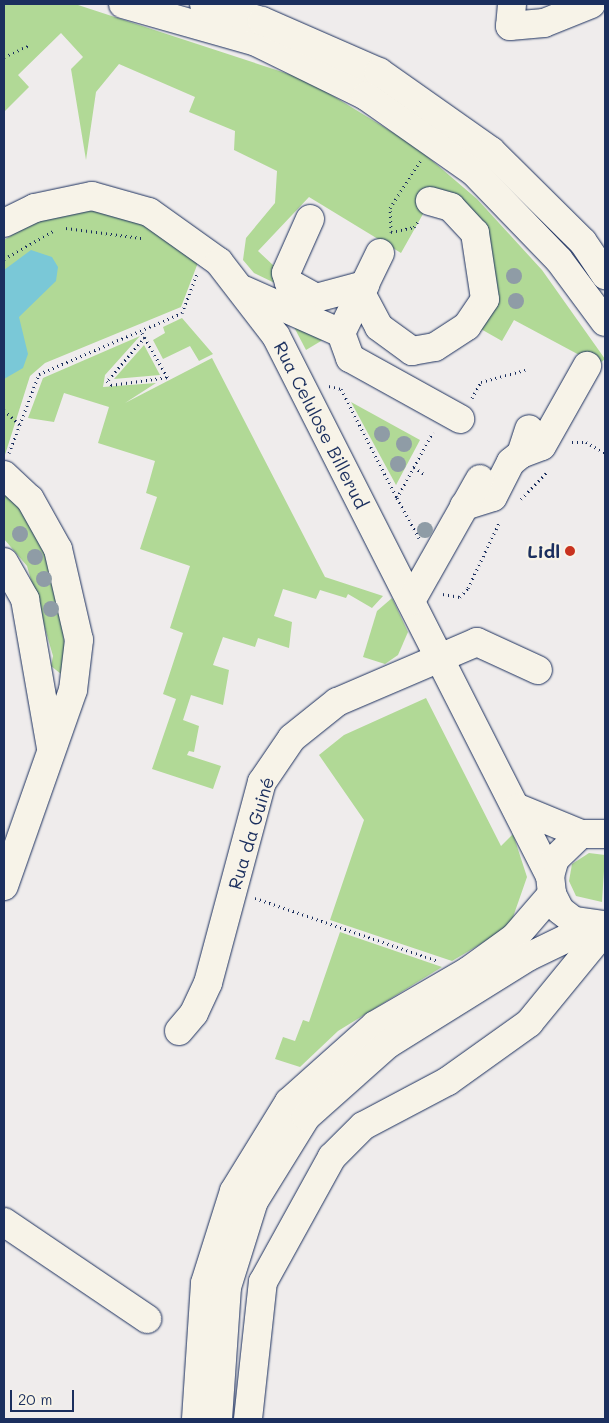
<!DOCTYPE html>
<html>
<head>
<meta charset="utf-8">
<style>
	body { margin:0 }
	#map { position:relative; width:609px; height:1423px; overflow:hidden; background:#efecec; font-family:Mali,sans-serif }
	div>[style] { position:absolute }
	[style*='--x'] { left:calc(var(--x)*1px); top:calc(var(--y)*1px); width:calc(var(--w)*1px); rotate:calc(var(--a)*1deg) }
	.green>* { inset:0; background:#b1d996 }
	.water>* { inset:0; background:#7ac8d7 }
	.path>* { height:3px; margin-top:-1.5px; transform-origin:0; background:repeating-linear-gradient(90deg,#1b2f5e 0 1px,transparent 0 5px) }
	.roads { filter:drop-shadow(0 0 1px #1b2f5e) drop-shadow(0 0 1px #1b2f5e) }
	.minor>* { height:28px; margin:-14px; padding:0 14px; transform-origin:14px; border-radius:14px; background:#f7f3e8 }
	.major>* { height:28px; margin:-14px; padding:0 14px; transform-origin:14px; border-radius:14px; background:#f7f3e8 }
	.trees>* { width:16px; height:16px; margin:-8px; border-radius:50%; background:#8f9ca6 }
	.dots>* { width:14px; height:14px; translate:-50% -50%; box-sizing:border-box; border:2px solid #f7f3e8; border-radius:50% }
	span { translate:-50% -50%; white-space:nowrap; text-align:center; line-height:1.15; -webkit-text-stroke:4.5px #f7f3e8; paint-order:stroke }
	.street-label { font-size:18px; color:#1b2f5e }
	.poi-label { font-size:18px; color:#1b2f5e; font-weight:700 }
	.right { translate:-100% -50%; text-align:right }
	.frame { position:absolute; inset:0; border:5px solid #1b2f5e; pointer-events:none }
	.scale { position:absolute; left:10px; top:1390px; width:64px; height:22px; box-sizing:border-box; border:2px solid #1b2f5e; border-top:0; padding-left:6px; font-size:15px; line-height:18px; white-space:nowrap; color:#1b2f5e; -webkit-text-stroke:4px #f7f3e8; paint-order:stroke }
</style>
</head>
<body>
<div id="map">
	<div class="green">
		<i style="clip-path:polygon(4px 4px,75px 4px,307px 80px,415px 146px,477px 199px,542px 270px,605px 359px,598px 365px,514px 320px,502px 341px,472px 324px,475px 220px,432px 198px,401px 253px,309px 197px,258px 251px,274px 266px,283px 287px,254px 273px,243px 260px,246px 238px,275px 203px,277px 171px,234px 150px,235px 131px,189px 112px,195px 97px,119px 64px,96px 92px,86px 160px,71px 69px,83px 57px,61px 33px,18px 75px,29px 87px,4px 112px)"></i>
		<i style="clip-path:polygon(86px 205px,145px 225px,199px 260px,181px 307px,45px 363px,30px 376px,4px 458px,4px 240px,48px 212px)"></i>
		<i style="clip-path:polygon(182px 318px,213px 354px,199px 361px,190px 346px,163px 359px,153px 340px,165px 333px,163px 327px)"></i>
		<i style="clip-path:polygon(294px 327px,326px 338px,306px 350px)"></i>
		<i style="clip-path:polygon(140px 336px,105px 375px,103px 387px,156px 383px,125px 403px,212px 358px,325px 577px,383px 596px,372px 608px,348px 594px,346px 598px,320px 590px,316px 599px,283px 589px,274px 616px,292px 622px,289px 648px,258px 638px,255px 647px,223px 637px,213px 665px,229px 670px,223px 705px,191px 695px,183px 720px,199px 726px,194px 752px,189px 751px,187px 755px,221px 766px,213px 789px,152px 769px,176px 699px,163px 694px,183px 633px,170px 628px,190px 566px,140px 549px,157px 497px,146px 493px,155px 461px,98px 443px,109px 407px,64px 393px,54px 422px,28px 418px,43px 378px)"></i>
		<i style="clip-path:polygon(144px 345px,160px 375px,114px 379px)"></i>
		<i style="clip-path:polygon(351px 402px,420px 440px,396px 485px)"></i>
		<i style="clip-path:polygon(4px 490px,19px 505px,44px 552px,59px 593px,66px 660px,61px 674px,51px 666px,53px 656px,27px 566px,4px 539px)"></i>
		<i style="clip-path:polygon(392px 598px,408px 632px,398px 655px,385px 664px,363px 657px,377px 611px)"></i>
		<i style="clip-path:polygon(426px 698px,501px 846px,513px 834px,527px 877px,512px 920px,501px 932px,452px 961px,330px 920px,364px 820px,319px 755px,344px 735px)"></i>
		<i style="clip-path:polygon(589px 853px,605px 855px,602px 902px,576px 896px,569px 881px,572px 864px)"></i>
		<i style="clip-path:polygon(340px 932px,442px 967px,338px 1031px,300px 1067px,275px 1059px,283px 1037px,295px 1041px,303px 1020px,309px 1022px)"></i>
	</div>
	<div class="water">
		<i style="clip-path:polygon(31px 250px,52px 257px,58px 267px,56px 281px,19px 317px,28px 354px,23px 368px,4px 379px,4px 270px)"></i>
	</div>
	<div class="path">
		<i style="--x:4;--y:57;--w:29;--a:-25"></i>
		<i style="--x:66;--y:228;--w:76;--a:7.6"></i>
		<i style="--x:391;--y:232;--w:24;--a:-92"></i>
		<i style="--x:390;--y:208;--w:56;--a:-57.4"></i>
		<i style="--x:391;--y:232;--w:24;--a:-12"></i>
		<i style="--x:414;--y:227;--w:7;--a:-56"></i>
		<i style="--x:4;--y:259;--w:56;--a:-29.7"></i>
		<i style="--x:142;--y:333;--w:54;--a:60.1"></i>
		<i style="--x:145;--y:337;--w:58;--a:130.8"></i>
		<i style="--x:107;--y:381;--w:6;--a:45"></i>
		<i style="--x:111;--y:385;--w:58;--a:-8"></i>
		<i style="--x:329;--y:386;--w:12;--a:14"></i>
		<i style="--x:341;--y:389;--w:123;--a:62.8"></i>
		<i style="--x:472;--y:398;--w:18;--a:-61"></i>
		<i style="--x:481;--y:382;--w:46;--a:-15.3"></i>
		<i style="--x:4;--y:410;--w:21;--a:43"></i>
		<i style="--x:572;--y:442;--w:14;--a:0"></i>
		<i style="--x:586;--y:442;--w:22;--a:30"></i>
		<i style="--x:9;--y:453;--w:85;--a:-69.2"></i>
		<i style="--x:39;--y:374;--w:155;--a:-23.1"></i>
		<i style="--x:182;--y:313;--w:42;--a:-69"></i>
		<i style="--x:414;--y:467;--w:12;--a:35"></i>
		<i style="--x:521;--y:499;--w:39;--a:-46"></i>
		<i style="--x:419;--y:538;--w:46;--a:-118.8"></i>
		<i style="--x:397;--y:498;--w:75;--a:-61.4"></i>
		<i style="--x:443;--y:594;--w:17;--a:10"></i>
		<i style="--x:460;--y:597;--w:12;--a:-48"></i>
		<i style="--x:468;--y:588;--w:74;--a:-64.5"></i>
		<i style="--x:255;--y:898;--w:194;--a:19"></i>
	</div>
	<div class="roads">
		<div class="minor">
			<i style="--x:512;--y:4;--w:22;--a:95"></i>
			<i style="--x:510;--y:26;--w:34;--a:-5"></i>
			<i style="--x:544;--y:23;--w:51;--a:-22"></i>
			<i style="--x:310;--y:219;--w:59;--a:114"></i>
			<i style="--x:286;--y:273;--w:10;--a:73"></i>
			<i style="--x:289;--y:283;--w:31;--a:29"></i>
			<i style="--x:316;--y:298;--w:51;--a:-14.9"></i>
			<i style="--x:4;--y:223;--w:34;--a:-26"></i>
			<i style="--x:35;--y:208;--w:58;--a:-11.9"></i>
			<i style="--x:92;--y:196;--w:59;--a:15.7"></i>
			<i style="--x:149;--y:212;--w:86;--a:35.5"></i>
			<i style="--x:219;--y:262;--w:93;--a:52.4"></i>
			<i style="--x:276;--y:336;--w:606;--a:63.1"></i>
			<i style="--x:244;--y:290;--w:106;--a:23.9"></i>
			<i style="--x:341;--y:333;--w:27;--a:70"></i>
			<i style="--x:350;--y:358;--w:126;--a:29"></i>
			<i style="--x:361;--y:293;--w:38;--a:62"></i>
			<i style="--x:379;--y:327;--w:41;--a:36"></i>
			<i style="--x:412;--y:351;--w:23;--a:-10"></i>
			<i style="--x:435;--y:347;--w:38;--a:-33"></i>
			<i style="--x:467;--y:326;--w:32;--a:-56"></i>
			<i style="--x:485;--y:299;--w:67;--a:-98.6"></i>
			<i style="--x:475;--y:233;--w:35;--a:-133"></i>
			<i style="--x:451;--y:207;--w:22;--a:-164"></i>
			<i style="--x:341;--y:333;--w:89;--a:-64"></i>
			<i style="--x:521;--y:454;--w:22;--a:-21"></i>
			<i style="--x:542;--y:446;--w:92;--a:-60.6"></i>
			<i style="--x:4;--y:475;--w:35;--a:43"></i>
			<i style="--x:30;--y:499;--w:57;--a:60.8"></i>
			<i style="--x:58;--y:549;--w:93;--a:77"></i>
			<i style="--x:79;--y:640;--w:50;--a:96.8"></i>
			<i style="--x:73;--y:690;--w:208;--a:109.4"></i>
			<i style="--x:464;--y:506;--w:30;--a:-17"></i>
			<i style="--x:493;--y:497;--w:39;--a:-63"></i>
			<i style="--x:511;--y:462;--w:13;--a:-39"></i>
			<i style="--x:521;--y:454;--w:26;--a:-72"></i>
			<i style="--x:4;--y:562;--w:43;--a:60.4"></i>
			<i style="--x:25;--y:599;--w:151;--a:80.1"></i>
			<i style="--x:411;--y:601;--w:140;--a:-60.5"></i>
			<i style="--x:518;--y:808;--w:68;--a:22.4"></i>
			<i style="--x:179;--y:1031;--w:23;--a:-50"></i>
			<i style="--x:194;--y:1013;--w:33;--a:-65"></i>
			<i style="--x:208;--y:983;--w:208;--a:-75"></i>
			<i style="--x:262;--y:782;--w:53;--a:-55.7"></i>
			<i style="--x:292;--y:738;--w:58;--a:-38.7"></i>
			<i style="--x:337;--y:702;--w:152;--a:-23.2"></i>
			<i style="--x:477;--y:642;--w:67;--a:24.7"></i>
			<i style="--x:4;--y:1222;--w:173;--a:34.1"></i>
			<i style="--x:248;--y:1419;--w:138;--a:-83.8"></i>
			<i style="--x:263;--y:1282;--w:143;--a:-61.1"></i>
			<i style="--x:332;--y:1157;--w:44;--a:-45"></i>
			<i style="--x:363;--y:1126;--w:96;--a:-27.9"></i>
			<i style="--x:448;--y:1081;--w:100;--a:-35.6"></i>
			<i style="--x:529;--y:1023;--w:120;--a:-50.7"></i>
		</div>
		<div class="major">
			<i style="--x:123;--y:4;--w:138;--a:15.9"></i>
			<i style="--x:256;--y:42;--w:123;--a:26.1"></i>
			<i style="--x:366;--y:96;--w:132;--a:35.1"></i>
			<i style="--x:474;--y:172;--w:122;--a:46"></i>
			<i style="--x:559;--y:260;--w:77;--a:53.4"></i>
			<i style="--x:204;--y:4;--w:60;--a:16.3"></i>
			<i style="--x:262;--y:21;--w:128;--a:23.6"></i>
			<i style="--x:379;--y:72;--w:137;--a:35.2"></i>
			<i style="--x:491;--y:151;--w:129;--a:44.7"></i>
			<i style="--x:583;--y:242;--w:40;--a:56"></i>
			<i style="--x:604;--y:925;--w:30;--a:-172"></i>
			<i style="--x:574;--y:921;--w:18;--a:-142"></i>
			<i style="--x:560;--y:910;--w:18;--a:-117"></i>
			<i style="--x:552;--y:894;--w:18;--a:-96"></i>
			<i style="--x:550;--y:876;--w:18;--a:-74"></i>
			<i style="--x:555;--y:859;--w:36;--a:-44"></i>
			<i style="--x:581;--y:834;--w:24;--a:0"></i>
			<i style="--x:196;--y:1419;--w:136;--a:-86.2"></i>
			<i style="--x:205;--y:1283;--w:96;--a:-72.5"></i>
			<i style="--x:234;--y:1191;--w:105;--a:-58.3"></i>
			<i style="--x:289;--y:1102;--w:115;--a:-41.8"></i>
			<i style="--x:375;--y:1025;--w:108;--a:-30.1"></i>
			<i style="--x:468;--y:971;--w:58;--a:-35.9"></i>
			<i style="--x:515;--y:937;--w:57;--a:-49.3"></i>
			<i style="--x:218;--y:1419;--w:132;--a:-86.1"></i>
			<i style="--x:227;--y:1287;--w:90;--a:-72.6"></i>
			<i style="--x:254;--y:1201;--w:99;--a:-58.2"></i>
			<i style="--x:306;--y:1117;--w:110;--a:-41.7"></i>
			<i style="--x:388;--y:1044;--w:165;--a:-31.9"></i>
			<i style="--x:528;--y:957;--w:71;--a:-25.8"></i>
		</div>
	</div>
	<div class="trees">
		<i style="left:514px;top:276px"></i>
		<i style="left:516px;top:301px"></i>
		<i style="left:382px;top:434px"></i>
		<i style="left:404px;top:444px"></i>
		<i style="left:398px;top:464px"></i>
		<i style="left:425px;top:530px"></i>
		<i style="left:20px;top:534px"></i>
		<i style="left:35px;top:557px"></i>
		<i style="left:44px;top:579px"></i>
		<i style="left:51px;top:609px"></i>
	</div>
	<div class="dots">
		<i style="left:570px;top:551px;background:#c8321e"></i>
	</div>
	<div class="street-label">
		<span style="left:321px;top:425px;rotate:63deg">Rua Celulose Billerud</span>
		<span style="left:251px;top:833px;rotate:-73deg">Rua da Guiné</span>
	</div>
	<div class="poi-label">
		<span class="right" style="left:560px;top:551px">Lidl</span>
	</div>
	<div class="frame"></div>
	<div class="scale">20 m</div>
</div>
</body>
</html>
